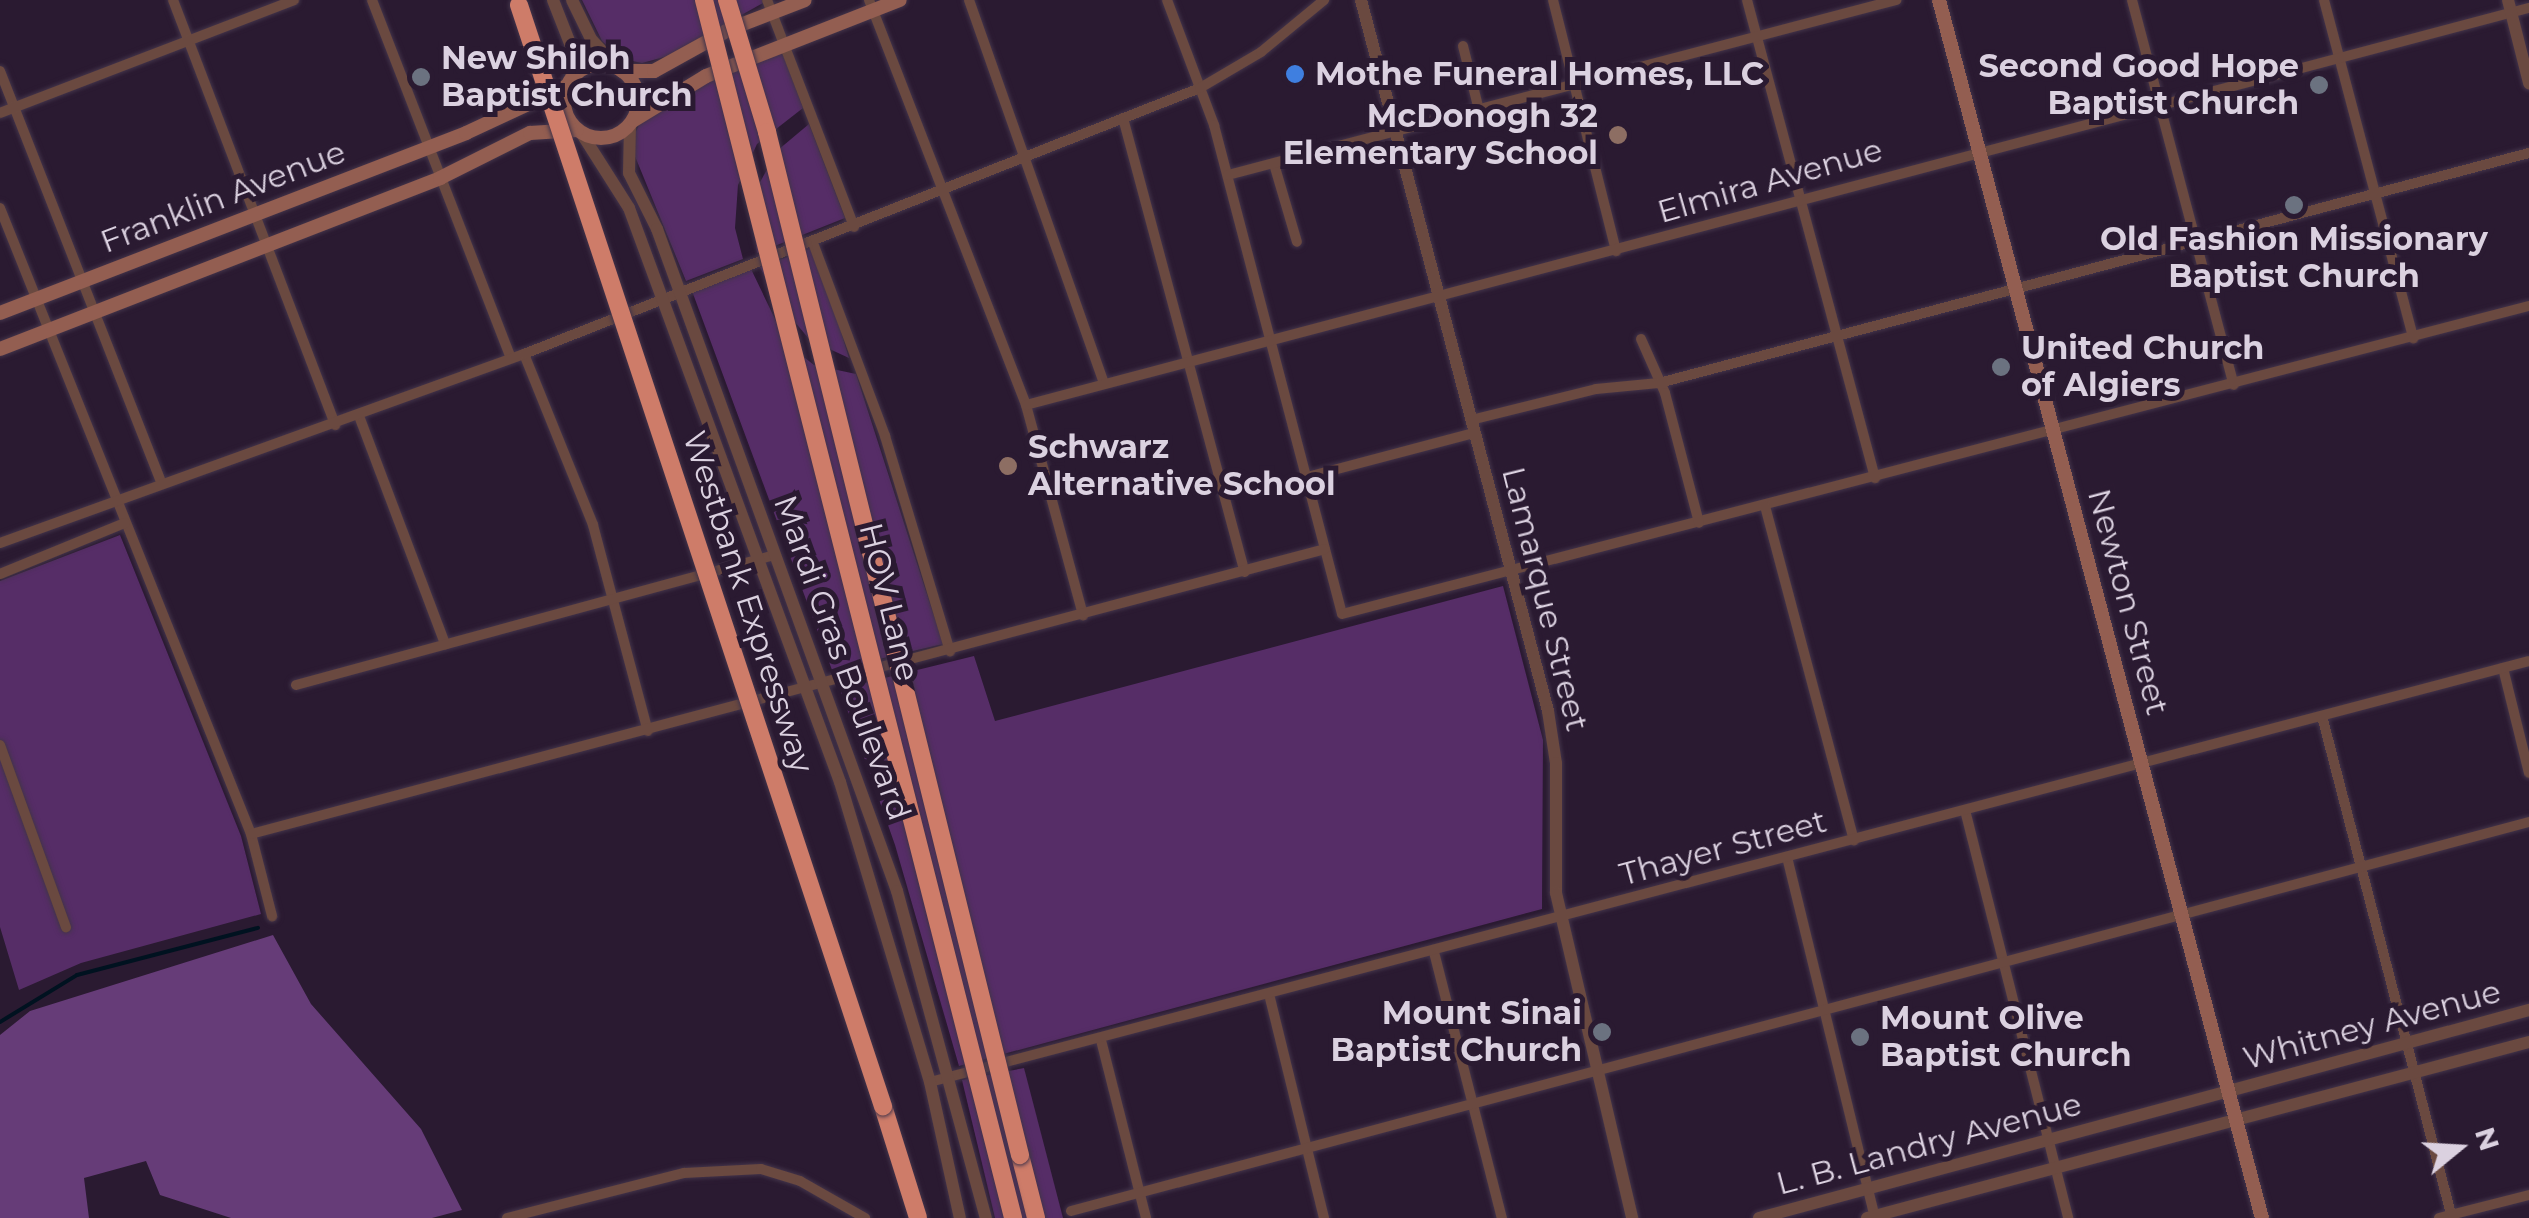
<!DOCTYPE html>
<html>
<head>
<meta charset="utf-8">
<style>
	body { margin:0 }
	#map { position:relative; width:2529px; height:1218px; overflow:hidden; background:#2a1a31; font-family:Montserrat,sans-serif }
	div>[style] { position:absolute }
	[style*='--x'] { left:calc(var(--x)*1px); top:calc(var(--y)*1px); width:calc(var(--w)*1px); rotate:calc(var(--a)*1deg) }
	.green>* { inset:0; background:#562d67 }
	.forest>* { inset:0; background:#663c78 }
	.stream>* { height:4px; margin:-2px; padding:0 2px; transform-origin:2px; border-radius:2px; background:#001220 }
	.roads { filter:drop-shadow(0 0 2px #43344a) drop-shadow(0 0 2px #43344a) }
	.minor>* { height:10px; margin:-5px; padding:0 5px; transform-origin:5px; border-radius:5px; background:#6a4940 }
	.tertiary>* { height:12px; margin:-6px; padding:0 6px; transform-origin:6px; border-radius:6px; background:#6a4940 }
	.secondary>* { height:14px; margin:-7px; padding:0 7px; transform-origin:7px; border-radius:7px; background:#935e51 }
	.secondary>.ring { margin:-7px; padding:0; box-sizing:content-box; background:none; border:14px solid #935e51; border-radius:50% }
	.motorway>* { height:18px; margin:-9px; padding:0 9px; transform-origin:9px; border-radius:9px; background:#ce7c69 }
	.bridges { filter:drop-shadow(0 0 2px #43344a) drop-shadow(0 0 2px #43344a) }
	.motorway-bridge>* { height:18px; margin:-9px; padding:0 9px; transform-origin:9px; border-radius:9px; background:#ce7c69 }
	.dots>* { width:28px; height:28px; translate:-50% -50%; box-sizing:border-box; border:5px solid #2a1a31; border-radius:50% }
	span { translate:-50% -50%; white-space:nowrap; text-align:center; line-height:1.15; -webkit-text-stroke:10px #2a1a31; paint-order:stroke }
	.poi-label { font-size:32px; color:#dbd1e0; font-weight:700 }
	.left { translate:0 -50%; text-align:left }
	.right { translate:-100% -50%; text-align:right }
	.street-label { font-size:32px; color:#dbd1e0 }
	.north { position:absolute; left:2409px; top:1098px; width:100px; height:100px; -webkit-text-stroke:8px #2a1a31; paint-order:stroke; rotate:72deg; font-size:28px; font-weight:700; line-height:40px; text-align:center; color:#dbd1e0 }
	.north::after { content:''; display:block; margin:auto; width:35px; height:45px; background:#dbd1e0; clip-path:polygon(50% 0,100% 100%,50% 72%,0 100%) }
</style>
</head>
<body>
<div id="map">
	<div class="green">
		<i style="clip-path:polygon(582px 0,762px 0,763px 3px,668px 56px,642px 63px,622px 59px,602px 41px)"></i>
		<i style="clip-path:polygon(782px 52px,803px 108px,757px 144px,738px 185px,735px 228px,743px 259px,686px 281px,630px 144px,640px 123px,701px 84px)"></i>
		<i style="clip-path:polygon(809px 124px,845px 218px,757px 253px,751px 198px,778px 150px)"></i>
		<i style="clip-path:polygon(815px 247px,849px 358px,810px 340px,777px 301px,760px 267px)"></i>
		<i style="clip-path:polygon(751px 269px,787px 344px,814px 365px,856px 374px,943px 644px,832px 670px,692px 291px)"></i>
		<i style="clip-path:polygon(120px 535px,241px 836px,261px 914px,81px 963px,19px 990px,0 927px,0 581px)"></i>
		<i style="clip-path:polygon(1503px 586px,1543px 740px,1542px 909px,959px 1066px,895px 845px,840px 689px,974px 656px,995px 721px)"></i>
		<i style="clip-path:polygon(1024px 1068px,1063px 1218px,995px 1218px,962px 1080px)"></i>
	</div>
	<div class="forest">
		<i style="clip-path:polygon(273px 935px,311px 1004px,421px 1129px,462px 1210px,432px 1218px,231px 1218px,160px 1195px,146px 1161px,84px 1178px,89px 1218px,0 1218px,0 1035px,30px 1011px)"></i>
	</div>
	<div class="stream">
		<i style="--x:0;--y:1022;--w:90;--a:-31.4"></i>
		<i style="--x:77;--y:975;--w:187;--a:-14.6"></i>
	</div>
	<div class="roads">
		<div class="minor">
			<i style="--x:173;--y:0;--w:455;--a:69.1"></i>
			<i style="--x:372;--y:0;--w:384;--a:68.8"></i>
			<i style="--x:767;--y:0;--w:243;--a:69"></i>
			<i style="--x:869;--y:0;--w:434;--a:68.8"></i>
			<i style="--x:1026;--y:405;--w:218;--a:74.8"></i>
			<i style="--x:969;--y:0;--w:407;--a:70.6"></i>
			<i style="--x:1167;--y:0;--w:134;--a:69.4"></i>
			<i style="--x:1214;--y:125;--w:505;--a:75.33"></i>
			<i style="--x:1342;--y:614;--w:1226;--a:-14.55"></i>
			<i style="--x:1553;--y:0;--w:259;--a:75.9"></i>
			<i style="--x:1747;--y:0;--w:495;--a:75"></i>
			<i style="--x:2132;--y:0;--w:398;--a:75.2"></i>
			<i style="--x:2324;--y:0;--w:350;--a:75.2"></i>
			<i style="--x:1463;--y:46;--w:66;--a:76"></i>
			<i style="--x:0;--y:71;--w:440;--a:68.6"></i>
			<i style="--x:0;--y:113;--w:315;--a:-21"></i>
			<i style="--x:1123;--y:118;--w:470;--a:75"></i>
			<i style="--x:1274;--y:164;--w:81;--a:73.6"></i>
			<i style="--x:1228;--y:175;--w:691;--a:-14.68"></i>
			<i style="--x:0;--y:208;--w:674;--a:68.15"></i>
			<i style="--x:251;--y:834;--w:85;--a:75.6"></i>
			<i style="--x:813;--y:243;--w:206;--a:69.5"></i>
			<i style="--x:885;--y:436;--w:225;--a:73.2"></i>
			<i style="--x:1641;--y:339;--w:59;--a:66"></i>
			<i style="--x:1665;--y:393;--w:134;--a:75.3"></i>
			<i style="--x:524;--y:354;--w:184;--a:68"></i>
			<i style="--x:593;--y:525;--w:213;--a:75.1"></i>
			<i style="--x:1026;--y:405;--w:1555;--a:-14.8"></i>
			<i style="--x:359;--y:416;--w:244;--a:69.3"></i>
			<i style="--x:1471;--y:420;--w:129;--a:-13.9"></i>
			<i style="--x:1596;--y:389;--w:63;--a:-5.4"></i>
			<i style="--x:1659;--y:383;--w:900;--a:-14.81"></i>
			<i style="--x:1307;--y:477;--w:173;--a:-14.8"></i>
			<i style="--x:1765;--y:506;--w:346;--a:75.1"></i>
			<i style="--x:0;--y:543;--w:557;--a:-19.83"></i>
			<i style="--x:524;--y:354;--w:726;--a:-21.48"></i>
			<i style="--x:1200;--y:88;--w:71;--a:-30.5"></i>
			<i style="--x:1261;--y:52;--w:82;--a:-39.5"></i>
			<i style="--x:0;--y:574;--w:135;--a:-22.2"></i>
			<i style="--x:2503;--y:668;--w:108;--a:76.1"></i>
			<i style="--x:296;--y:685;--w:496;--a:-15.2"></i>
			<i style="--x:2322;--y:716;--w:519;--a:75.48"></i>
			<i style="--x:0;--y:745;--w:194;--a:70.1"></i>
			<i style="--x:1965;--y:810;--w:421;--a:75.8"></i>
			<i style="--x:251;--y:834;--w:1111;--a:-14.86"></i>
			<i style="--x:1787;--y:857;--w:372;--a:76.3"></i>
			<i style="--x:1434;--y:952;--w:275;--a:75.7"></i>
			<i style="--x:1269;--y:994;--w:231;--a:76.2"></i>
			<i style="--x:1101;--y:1040;--w:184;--a:75.8"></i>
			<i style="--x:930;--y:1082;--w:1653;--a:-14.75"></i>
			<i style="--x:1071;--y:1211;--w:1509;--a:-14.94"></i>
			<i style="--x:507;--y:1218;--w:183;--a:-14.3"></i>
			<i style="--x:684;--y:1173;--w:77;--a:-3"></i>
			<i style="--x:761;--y:1169;--w:41;--a:17.1"></i>
			<i style="--x:800;--y:1181;--w:75;--a:29.6"></i>
			<i style="--x:2439;--y:1218;--w:93;--a:-14.3"></i>
		</div>
		<div class="tertiary">
			<i style="--x:553;--y:0;--w:55;--a:68.6"></i>
			<i style="--x:573;--y:51;--w:29;--a:94"></i>
			<i style="--x:572;--y:0;--w:43;--a:64"></i>
			<i style="--x:591;--y:39;--w:38;--a:47"></i>
			<i style="--x:1361;--y:0;--w:735;--a:75.26"></i>
			<i style="--x:1548;--y:711;--w:53;--a:81.3"></i>
			<i style="--x:1556;--y:763;--w:130;--a:90"></i>
			<i style="--x:1556;--y:893;--w:334;--a:76.8"></i>
			<i style="--x:2508;--y:0;--w:86;--a:75.8"></i>
			<i style="--x:630;--y:125;--w:48;--a:91.2"></i>
			<i style="--x:629;--y:173;--w:63;--a:63.4"></i>
			<i style="--x:657;--y:229;--w:704;--a:70.07"></i>
			<i style="--x:897;--y:891;--w:339;--a:74.8"></i>
			<i style="--x:582;--y:134;--w:88;--a:57.6"></i>
			<i style="--x:629;--y:208;--w:612;--a:69.82"></i>
			<i style="--x:840;--y:782;--w:313;--a:73.3"></i>
			<i style="--x:930;--y:1082;--w:139;--a:77.6"></i>
			<i style="--x:1759;--y:1218;--w:798;--a:-15.12"></i>
			<i style="--x:1867;--y:1218;--w:685;--a:-14.89"></i>
		</div>
		<div class="secondary">
			<i style="--x:1939;--y:0;--w:1260;--a:75.15"></i>
			<i class="ring" style="left:564px;top:64px;width:60px;height:60px"></i>
			<i style="--x:622;--y:71;--w:32;--a:0"></i>
			<i style="--x:654;--y:71;--w:87;--a:-28.9"></i>
			<i style="--x:730;--y:29;--w:80;--a:-21.1"></i>
			<i style="--x:634;--y:120;--w:84;--a:-31.4"></i>
			<i style="--x:706;--y:76;--w:208;--a:-21.4"></i>
			<i style="--x:0;--y:313;--w:500;--a:-21.1"></i>
			<i style="--x:466;--y:133;--w:111;--a:-25"></i>
			<i style="--x:0;--y:349;--w:472;--a:-21.2"></i>
			<i style="--x:440;--y:178;--w:101;--a:-26.6"></i>
			<i style="--x:530;--y:133;--w:47;--a:-3.7"></i>
		</div>
		<div class="motorway">
			<i style="--x:883;--y:1106;--w:117;--a:72.6"></i>
			<i style="--x:1020;--y:1155;--w:65;--a:75.7"></i>
		</div>
	</div>
	<div class="bridges">
		<div class="motorway-bridge">
			<i style="--x:704;--y:0;--w:1257;--a:75.76"></i>
			<i style="--x:727;--y:0;--w:138;--a:73.1"></i>
			<i style="--x:767;--y:132;--w:1054;--a:76.11"></i>
			<i style="--x:519;--y:5;--w:1160;--a:71.71"></i>
		</div>
	</div>
	<div class="dots">
		<i style="left:1295px;top:74px;background:#3f7fe0"></i>
		<i style="left:421px;top:77px;background:#6b7280"></i>
		<i style="left:2319px;top:85px;background:#6b7280"></i>
		<i style="left:1618px;top:135px;background:#8d6e63"></i>
		<i style="left:2294px;top:205px;background:#6b7280"></i>
		<i style="left:2001px;top:367px;background:#6b7280"></i>
		<i style="left:1008px;top:466px;background:#8d6e63"></i>
		<i style="left:1602px;top:1032px;background:#6b7280"></i>
		<i style="left:1860px;top:1037px;background:#6b7280"></i>
	</div>
	<div class="poi-label">
		<span class="left" style="left:441px;top:77px">New Shiloh<br>Baptist Church</span>
		<span class="right" style="left:2299px;top:85px">Second Good Hope<br>Baptist Church</span>
		<span class="left" style="left:1315px;top:74px">Mothe Funeral Homes, LLC</span>
		<span class="right" style="left:1598px;top:135px">McDonogh 32<br>Elementary School</span>
		<span style="left:2294px;top:258px">Old Fashion Missionary<br>Baptist Church</span>
		<span class="left" style="left:2021px;top:367px">United Church<br>of Algiers</span>
		<span class="left" style="left:1028px;top:466px">Schwarz<br>Alternative School</span>
		<span class="right" style="left:1582px;top:1032px">Mount Sinai<br>Baptist Church</span>
		<span class="left" style="left:1880px;top:1037px">Mount Olive<br>Baptist Church</span>
	</div>
	<div class="street-label">
		<span style="left:1770px;top:181px;rotate:-16deg">Elmira Avenue</span>
		<span style="left:223px;top:197px;rotate:-21deg">Franklin Avenue</span>
		<span style="left:1545px;top:599px;rotate:76deg">Lamarque Street</span>
		<span style="left:748px;top:602px;rotate:72deg">Westbank Expressway</span>
		<span style="left:889px;top:602px;rotate:76deg">HOV Lane</span>
		<span style="left:2128px;top:602px;rotate:75deg">Newton Street</span>
		<span style="left:842px;top:658px;rotate:70deg">Mardi Gras Boulevard</span>
		<span style="left:1723px;top:848px;rotate:-15deg">Thayer Street</span>
		<span style="left:2372px;top:1025px;rotate:-15deg">Whitney Avenue</span>
		<span style="left:1929px;top:1144px;rotate:-15deg">L. B. Landry Avenue</span>
	</div>
	<div class="north">N</div>
</div>
</body>
</html>
